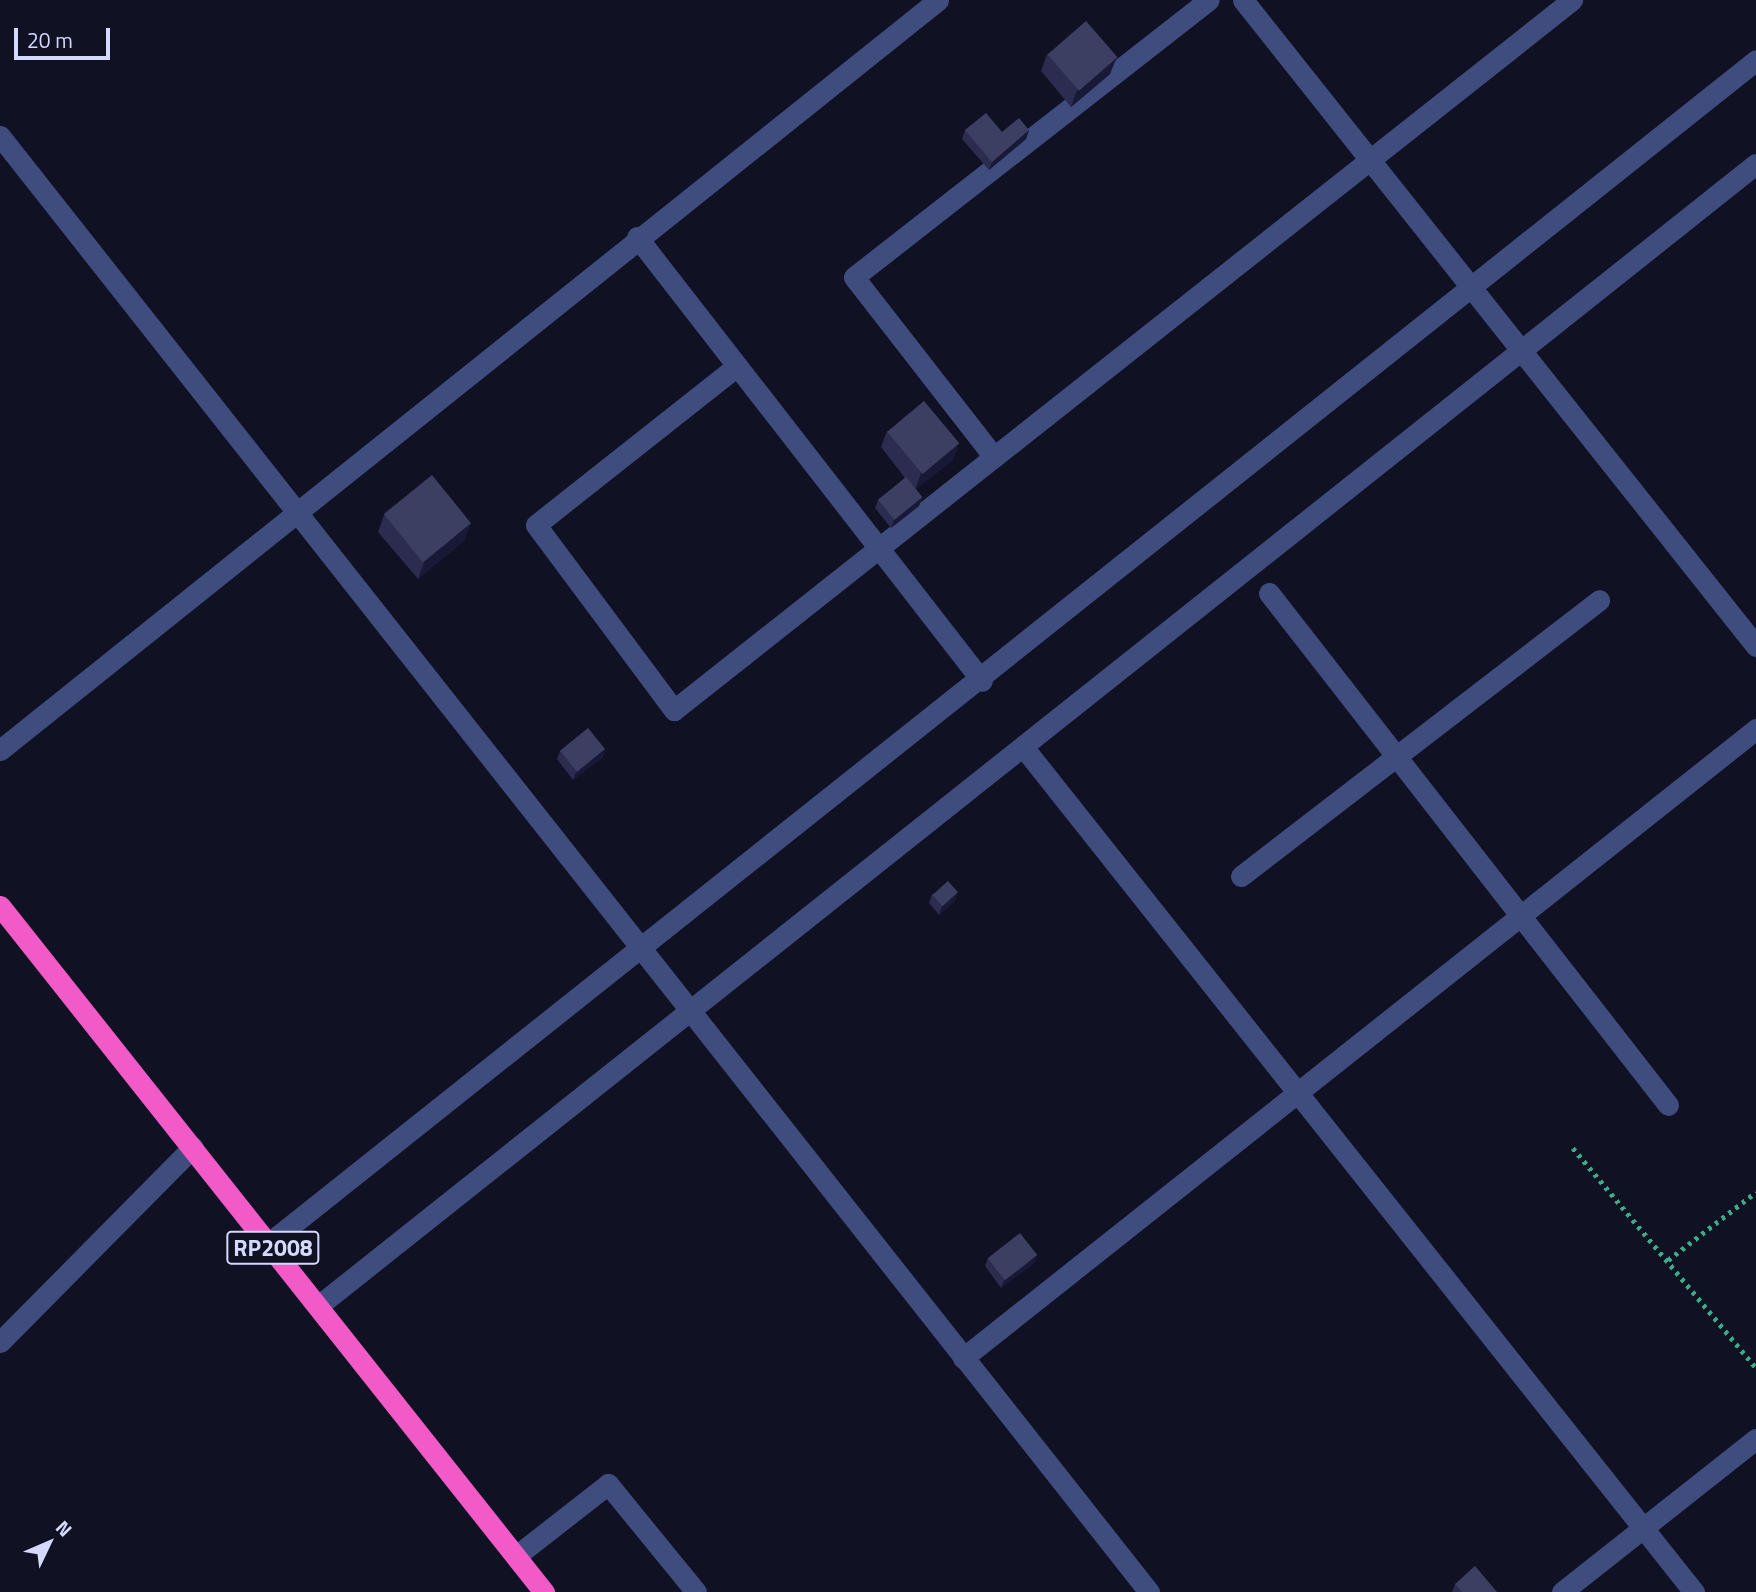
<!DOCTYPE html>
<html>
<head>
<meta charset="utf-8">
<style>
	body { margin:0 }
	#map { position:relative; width:1756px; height:1592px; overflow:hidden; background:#101123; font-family:"Titillium Web",sans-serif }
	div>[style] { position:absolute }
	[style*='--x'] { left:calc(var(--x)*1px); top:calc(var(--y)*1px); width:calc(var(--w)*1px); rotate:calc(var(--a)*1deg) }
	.path>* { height:4.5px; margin-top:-2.25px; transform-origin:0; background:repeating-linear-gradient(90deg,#39ac89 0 3.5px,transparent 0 8.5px) }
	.minor>* { height:21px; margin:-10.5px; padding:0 10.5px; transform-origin:10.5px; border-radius:10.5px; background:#3f4c7e }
	.highway>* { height:21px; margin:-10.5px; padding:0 10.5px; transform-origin:10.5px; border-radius:10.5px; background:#f25ac8 }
	.wall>* { inset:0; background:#2b2c4f }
	.shaded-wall>* { inset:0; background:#181936 }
	.building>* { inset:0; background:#3d3f62; transform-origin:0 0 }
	span { translate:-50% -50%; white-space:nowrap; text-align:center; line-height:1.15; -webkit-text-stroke:5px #101123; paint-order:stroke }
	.shield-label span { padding:2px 5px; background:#101123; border:2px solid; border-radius:5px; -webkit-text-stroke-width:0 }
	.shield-label { font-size:23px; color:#d5dafc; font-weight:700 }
	.north { position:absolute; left:14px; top:1508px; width:70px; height:70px; -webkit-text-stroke:5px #101123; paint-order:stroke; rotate:46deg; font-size:19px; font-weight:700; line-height:28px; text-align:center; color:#d5dafc }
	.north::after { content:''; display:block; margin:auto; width:24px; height:32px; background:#d5dafc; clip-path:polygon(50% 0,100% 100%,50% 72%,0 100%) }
	.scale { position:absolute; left:14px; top:28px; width:96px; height:32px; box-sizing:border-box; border:4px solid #d5dafc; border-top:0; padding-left:9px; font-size:21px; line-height:24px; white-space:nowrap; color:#d5dafc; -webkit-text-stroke:5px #101123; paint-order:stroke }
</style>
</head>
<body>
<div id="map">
	<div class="path">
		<i style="--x:1573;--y:1148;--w:286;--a:50.2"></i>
		<i style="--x:1668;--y:1260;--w:111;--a:-37.7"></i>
	</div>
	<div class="minor">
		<i style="--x:1243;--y:0;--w:825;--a:51.55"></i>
		<i style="--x:0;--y:136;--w:1855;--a:51.72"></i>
		<i style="--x:637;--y:237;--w:562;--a:52.15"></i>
		<i style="--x:737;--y:366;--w:256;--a:141.7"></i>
		<i style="--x:536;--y:525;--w:231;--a:53.3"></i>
		<i style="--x:674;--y:710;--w:1145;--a:-38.33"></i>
		<i style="--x:994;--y:457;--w:228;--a:-127.9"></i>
		<i style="--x:854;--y:277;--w:450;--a:-38"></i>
		<i style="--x:1269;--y:593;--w:649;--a:52.07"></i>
		<i style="--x:1024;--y:748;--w:1078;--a:51.56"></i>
		<i style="--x:0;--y:750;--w:1201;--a:-38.64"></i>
		<i style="--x:1241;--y:876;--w:452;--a:-37.6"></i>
		<i style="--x:269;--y:1243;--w:1900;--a:-38.5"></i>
		<i style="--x:318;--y:1306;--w:1836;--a:-38.46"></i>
		<i style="--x:0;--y:1342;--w:274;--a:-45.3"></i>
		<i style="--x:963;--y:1358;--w:1012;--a:-38.42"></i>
		<i style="--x:516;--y:1556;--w:117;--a:-38"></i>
		<i style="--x:608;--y:1484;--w:139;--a:50.8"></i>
		<i style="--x:1562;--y:1592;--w:247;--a:-38.3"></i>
	</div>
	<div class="highway">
		<i style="--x:0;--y:906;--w:876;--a:51.59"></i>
	</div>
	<div class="wall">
		<i style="clip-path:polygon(1047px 54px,1110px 74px,1071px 107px,1041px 71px)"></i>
		<i style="clip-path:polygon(965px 130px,1002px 132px,1029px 130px,1026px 139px,989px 170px,962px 139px)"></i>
		<i style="clip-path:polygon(887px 431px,953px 460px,916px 489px,922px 497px,919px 506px,891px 528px,875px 508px,878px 500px,905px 478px,881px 447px)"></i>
		<i style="clip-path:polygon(384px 515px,465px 540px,418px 579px,378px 532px)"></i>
		<i style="clip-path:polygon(605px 749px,602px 758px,573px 780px,557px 759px,560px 751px)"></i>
		<i style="clip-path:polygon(932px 894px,955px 901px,939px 915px,929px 903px)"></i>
		<i style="clip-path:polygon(988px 1258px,1034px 1263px,1001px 1288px,985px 1266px)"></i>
		<i style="clip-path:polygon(1455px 1584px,1497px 1592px,1452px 1592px)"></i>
	</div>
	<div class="shaded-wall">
		<i style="clip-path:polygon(1117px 57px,1110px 74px,1071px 107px,1077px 90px)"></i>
		<i style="clip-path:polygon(1029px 130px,1026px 139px,989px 170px,992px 162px)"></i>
		<i style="clip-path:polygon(959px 443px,953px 460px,915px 490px,921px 473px)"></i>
		<i style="clip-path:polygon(922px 497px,919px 506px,891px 528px,894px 520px)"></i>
		<i style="clip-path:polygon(471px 523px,465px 540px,418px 579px,424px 562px)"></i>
		<i style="clip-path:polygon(605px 749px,602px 758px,573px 780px,576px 772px)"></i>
		<i style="clip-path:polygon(958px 892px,955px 901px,939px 915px,942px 906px)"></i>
		<i style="clip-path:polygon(1037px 1255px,1034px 1263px,1001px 1288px,1004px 1280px)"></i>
	</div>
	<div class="building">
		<i style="left:1086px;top:21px;width:48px;height:51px;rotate:49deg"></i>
		<i style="clip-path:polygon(986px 113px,1002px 132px,1019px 118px,1029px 130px,992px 162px,965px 130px)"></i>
		<i style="left:924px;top:401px;width:55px;height:48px;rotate:50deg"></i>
		<i style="left:432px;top:475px;width:62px;height:62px;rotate:51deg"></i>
		<i style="left:906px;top:477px;width:26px;height:36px;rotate:51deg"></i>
		<i style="left:588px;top:728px;width:27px;height:36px;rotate:51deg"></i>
		<i style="left:948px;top:881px;width:15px;height:21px;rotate:48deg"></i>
		<i style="left:1020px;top:1233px;width:28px;height:41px;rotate:52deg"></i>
		<i style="clip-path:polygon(1475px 1566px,1497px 1592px,1462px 1592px,1455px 1584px)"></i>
	</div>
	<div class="shield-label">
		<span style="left:273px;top:1248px">RP2008</span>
	</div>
	<div class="north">N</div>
	<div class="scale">20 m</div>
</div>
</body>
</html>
